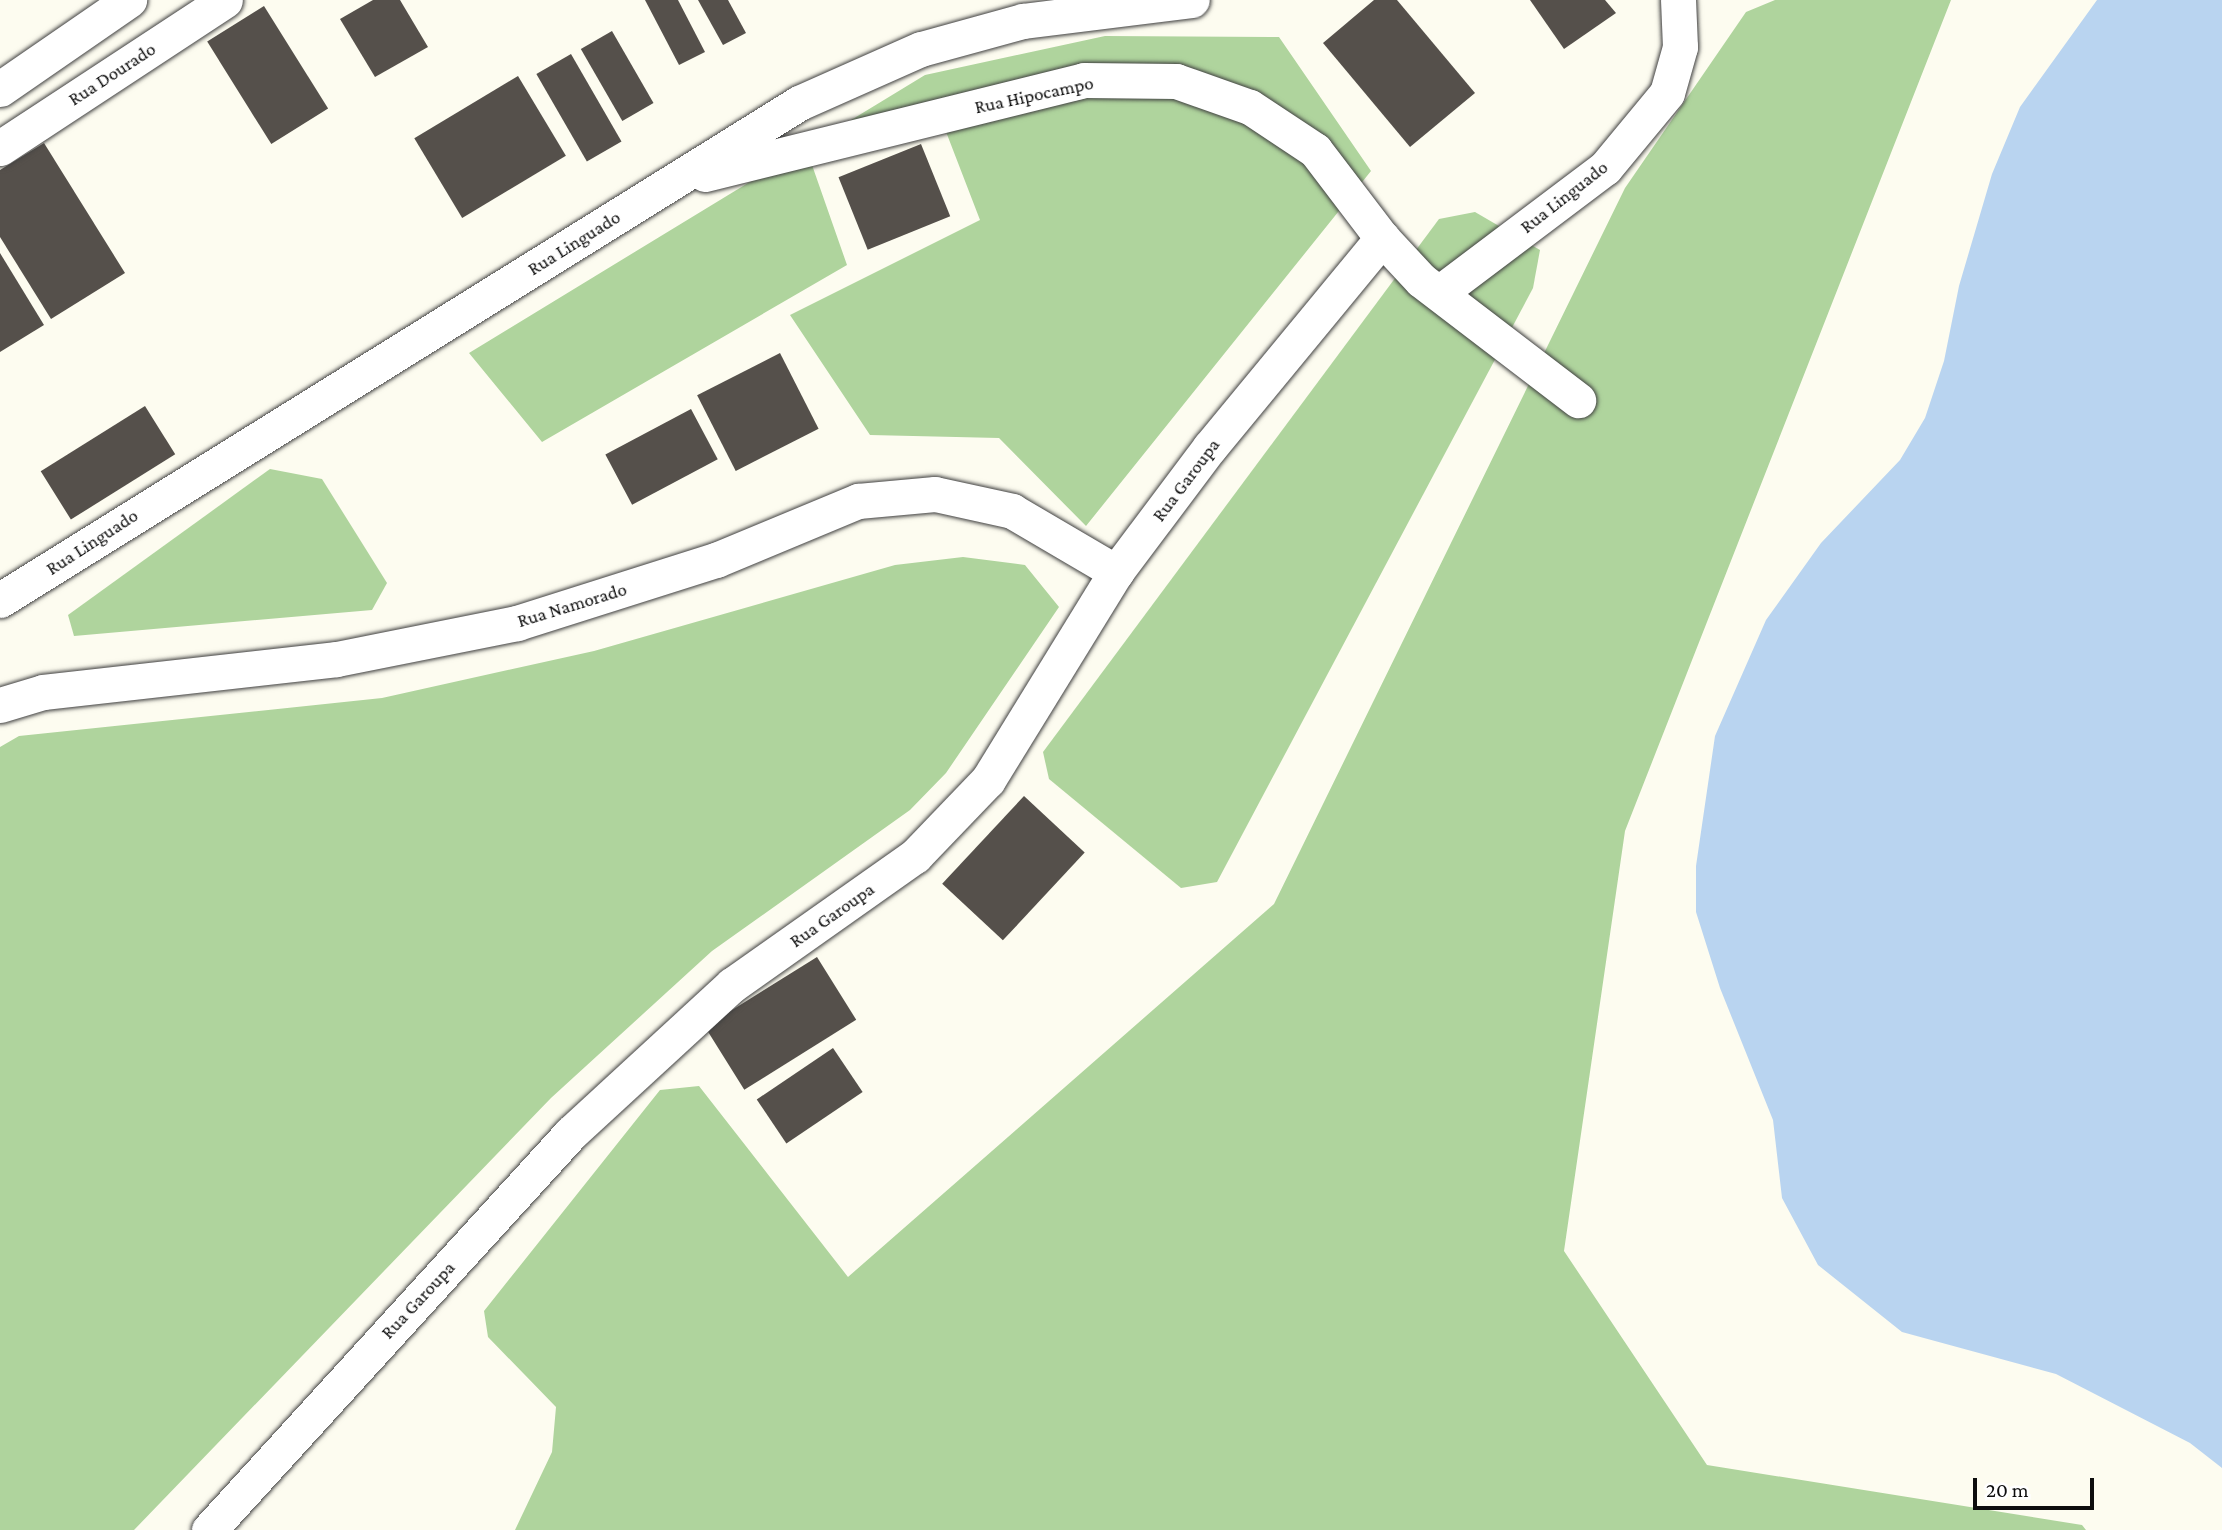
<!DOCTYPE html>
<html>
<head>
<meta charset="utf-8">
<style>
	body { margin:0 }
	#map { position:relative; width:2222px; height:1530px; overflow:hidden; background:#fdfcf0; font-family:"Crimson Pro",serif }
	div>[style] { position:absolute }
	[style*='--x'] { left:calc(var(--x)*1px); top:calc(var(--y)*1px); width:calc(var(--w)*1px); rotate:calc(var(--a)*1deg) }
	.forest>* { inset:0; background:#afd49d }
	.water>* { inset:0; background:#b9d4f0 }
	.building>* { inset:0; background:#55504b; transform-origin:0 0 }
	.roads { filter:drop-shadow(0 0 2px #404040) drop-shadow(0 0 2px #404040) }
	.minor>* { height:35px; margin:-17.5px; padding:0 17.5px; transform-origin:17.5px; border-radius:17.5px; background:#fff }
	span { translate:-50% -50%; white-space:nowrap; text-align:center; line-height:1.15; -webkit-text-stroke:7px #fff; paint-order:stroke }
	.street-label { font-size:19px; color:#0d0d0d }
	.scale { position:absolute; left:1973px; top:1478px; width:121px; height:32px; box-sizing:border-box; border:4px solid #0d0d0d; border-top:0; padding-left:9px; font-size:21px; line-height:24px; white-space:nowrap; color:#0d0d0d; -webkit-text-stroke:5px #fff; paint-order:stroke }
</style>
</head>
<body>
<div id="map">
	<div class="forest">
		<i style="clip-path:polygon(1775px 0,1951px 0,1625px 831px,1564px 1251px,1707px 1465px,2082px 1525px,2086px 1530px,515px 1530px,552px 1452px,556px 1407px,488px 1337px,484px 1311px,660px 1090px,699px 1086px,848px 1277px,1274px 904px,1625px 188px,1746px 12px)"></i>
		<i style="clip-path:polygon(1105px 36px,1279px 37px,1371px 171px,1086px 526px,999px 438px,870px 435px,790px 315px,980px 220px,938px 111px,812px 165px,847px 265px,542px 442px,469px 353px,925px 75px)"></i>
		<i style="clip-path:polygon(1475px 212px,1540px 250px,1533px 288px,1217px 882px,1181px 888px,1049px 779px,1043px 752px,1439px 219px)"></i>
		<i style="clip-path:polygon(270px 469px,322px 479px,387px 583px,372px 610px,74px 636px,68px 615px)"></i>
		<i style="clip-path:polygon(963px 557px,1025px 565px,1059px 607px,946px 773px,910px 810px,712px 951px,551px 1098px,134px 1530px,0 1530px,0 747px,19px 736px,382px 698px,594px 651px,895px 565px)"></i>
	</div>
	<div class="water">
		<i style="clip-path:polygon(2097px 0,2222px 0,2222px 1468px,2190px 1443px,2056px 1374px,1902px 1332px,1818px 1265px,1782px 1198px,1773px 1120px,1720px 988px,1696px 912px,1696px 866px,1715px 736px,1766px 620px,1821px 543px,1900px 460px,1925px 418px,1944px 361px,1959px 286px,1992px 174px,2020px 107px)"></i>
	</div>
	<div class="building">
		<i style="clip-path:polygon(373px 0,400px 0,428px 47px,375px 77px,340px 19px)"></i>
		<i style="clip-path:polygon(645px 0,678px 0,705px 52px,679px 65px)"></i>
		<i style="clip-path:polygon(698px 0,728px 0,746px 33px,723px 45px)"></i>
		<i style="clip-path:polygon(1374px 0,1397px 0,1475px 93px,1410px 147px,1323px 43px)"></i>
		<i style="clip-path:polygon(1530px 0,1605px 0,1616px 13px,1564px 49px)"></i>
		<i style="left:264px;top:6px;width:121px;height:67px;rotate:58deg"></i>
		<i style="left:612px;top:31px;width:83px;height:36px;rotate:60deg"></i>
		<i style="left:571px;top:54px;width:101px;height:40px;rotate:60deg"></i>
		<i style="left:518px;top:76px;width:93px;height:121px;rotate:59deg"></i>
		<i style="clip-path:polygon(44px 143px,125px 273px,51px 319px,0 237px,0 170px)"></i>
		<i style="left:921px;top:144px;width:78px;height:89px;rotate:68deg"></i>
		<i style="clip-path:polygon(0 253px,44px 325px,0 352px)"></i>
		<i style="left:780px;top:353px;width:85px;height:93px;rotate:63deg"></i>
		<i style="left:145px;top:406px;width:57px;height:123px;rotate:58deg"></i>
		<i style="left:691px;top:409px;width:57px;height:97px;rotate:62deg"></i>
		<i style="left:1024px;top:796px;width:83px;height:120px;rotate:43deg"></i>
		<i style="left:817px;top:957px;width:74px;height:132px;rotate:58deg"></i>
		<i style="left:833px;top:1048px;width:53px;height:92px;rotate:56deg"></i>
	</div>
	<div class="roads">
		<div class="minor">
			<i style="--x:0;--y:89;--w:157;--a:-34.6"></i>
			<i style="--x:0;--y:148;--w:269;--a:-33.3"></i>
			<i style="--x:705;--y:174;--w:390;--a:-13.9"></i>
			<i style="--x:1084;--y:80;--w:92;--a:0.6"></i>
			<i style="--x:1176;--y:81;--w:78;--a:19.4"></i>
			<i style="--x:1250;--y:107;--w:78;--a:33.5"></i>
			<i style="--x:1315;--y:150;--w:111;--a:52.7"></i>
			<i style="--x:1382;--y:238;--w:57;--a:47.1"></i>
			<i style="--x:1421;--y:280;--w:198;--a:37.4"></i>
			<i style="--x:1439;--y:293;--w:208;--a:-37"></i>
			<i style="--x:1605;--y:168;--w:97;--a:-50.4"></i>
			<i style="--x:1667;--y:93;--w:48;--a:-74.2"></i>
			<i style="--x:1680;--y:47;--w:47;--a:-92.4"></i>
			<i style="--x:0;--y:600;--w:941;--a:-31.88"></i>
			<i style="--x:799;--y:103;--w:133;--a:-23.9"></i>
			<i style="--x:921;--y:49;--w:106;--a:-15.4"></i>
			<i style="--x:1023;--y:21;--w:170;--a:-7.1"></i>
			<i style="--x:0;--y:705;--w:45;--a:-16.8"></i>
			<i style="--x:43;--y:692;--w:296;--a:-6.4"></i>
			<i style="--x:337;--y:659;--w:184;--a:-11.3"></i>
			<i style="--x:517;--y:623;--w:209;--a:-17.6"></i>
			<i style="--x:716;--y:560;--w:154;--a:-22.6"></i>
			<i style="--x:858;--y:501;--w:77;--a:-5.2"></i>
			<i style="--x:935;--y:494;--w:79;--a:12.4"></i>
			<i style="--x:1012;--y:511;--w:121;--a:30.4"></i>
			<i style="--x:209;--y:1530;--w:537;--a:-47.64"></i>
			<i style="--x:571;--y:1133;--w:219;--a:-42.6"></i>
			<i style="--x:732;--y:985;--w:224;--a:-35.2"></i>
			<i style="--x:915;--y:856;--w:105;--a:-46.2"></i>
			<i style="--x:988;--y:780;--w:244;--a:-58.4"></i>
			<i style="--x:1116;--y:572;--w:156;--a:-53.1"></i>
			<i style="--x:1210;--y:447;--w:271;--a:-50.5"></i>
		</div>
	</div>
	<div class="street-label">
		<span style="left:112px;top:74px;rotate:-33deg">Rua Dourado</span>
		<span style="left:1034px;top:95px;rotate:-12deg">Rua Hipocampo</span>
		<span style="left:1564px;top:197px;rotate:-38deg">Rua Linguado</span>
		<span style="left:574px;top:243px;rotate:-32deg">Rua Linguado</span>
		<span style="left:1186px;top:480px;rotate:-53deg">Rua Garoupa</span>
		<span style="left:92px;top:542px;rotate:-33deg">Rua Linguado</span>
		<span style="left:572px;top:605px;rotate:-17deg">Rua Namorado</span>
		<span style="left:832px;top:915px;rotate:-35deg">Rua Garoupa</span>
		<span style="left:418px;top:1300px;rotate:-47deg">Rua Garoupa</span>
	</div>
	<div class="scale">20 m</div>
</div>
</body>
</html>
